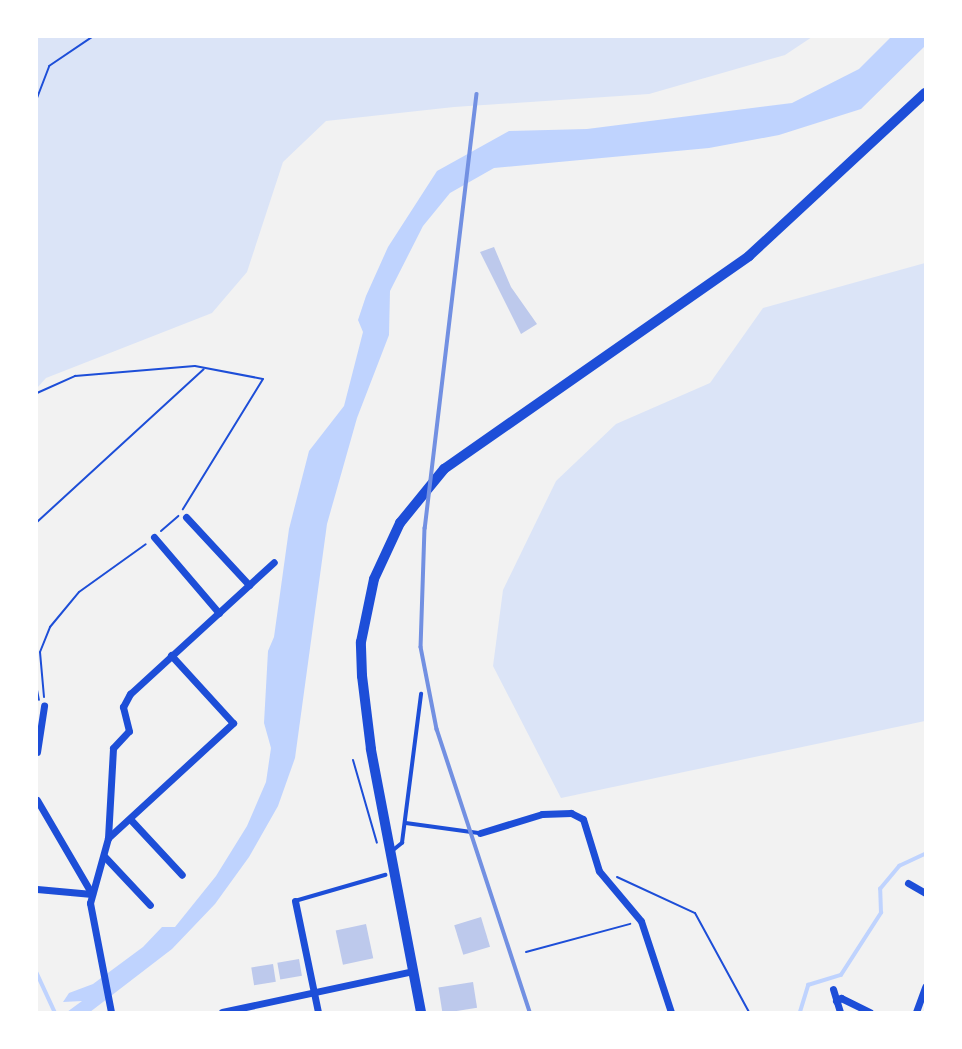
<!DOCTYPE html>
<html>
<head>
<meta charset="utf-8">
<style>
	body { margin:0 }
	#map { position:relative; width:962px; height:1049px; overflow:hidden; background:#f2f2f2; font-family:Lato,sans-serif }
	div>[style] { position:absolute }
	[style*='--x'] { left:calc(var(--x)*1px); top:calc(var(--y)*1px); width:calc(var(--w)*1px); rotate:calc(var(--a)*1deg) }
	.green>* { inset:0; background:#dbe4f7 }
	.water>* { inset:0; background:#bfd3fe }
	.stream>* { height:3.5px; margin:-1.75px; padding:0 1.75px; transform-origin:1.75px; border-radius:1.75px; background:#bfd3fe }
	.building>* { inset:0; background:#bdc9ec; transform-origin:0 0 }
	.path>* { height:2px; margin:-1px; padding:0 1px; transform-origin:1px; border-radius:1px; background:#1d4ed8 }
	.service>* { height:3.5px; margin:-1.75px; padding:0 1.75px; transform-origin:1.75px; border-radius:1.75px; background:#1d4ed8 }
	.minor>* { height:7px; margin:-3.5px; padding:0 3.5px; transform-origin:3.5px; border-radius:3.5px; background:#1d4ed8 }
	.trunk>* { height:10px; margin:-5px; padding:0 5px; transform-origin:5px; border-radius:5px; background:#1d4ed8 }
	.rail>* { height:3.5px; margin:-1.75px; padding:0 1.75px; transform-origin:1.75px; border-radius:1.75px; background:#7290e2 }
	span { translate:-50% -50%; white-space:nowrap; text-align:center; line-height:1.15; -webkit-text-stroke:7px #fff; paint-order:stroke }
	.frame { position:absolute; inset:0; border:38px solid #fff; pointer-events:none }
</style>
</head>
<body>
<div id="map">
	<div class="green">
		<i style="clip-path:polygon(37px 37px,812px 37px,785px 55px,649px 94px,454px 107px,326px 121px,283px 162px,247px 272px,212px 313px,46px 378px,37px 388px)"></i>
		<i style="clip-path:polygon(925px 263px,925px 721px,561px 798px,493px 666px,503px 590px,556px 481px,616px 424px,710px 383px,763px 308px)"></i>
	</div>
	<div class="water">
		<i style="clip-path:polygon(891px 37px,925px 37px,925px 46px,861px 109px,779px 135px,709px 148px,494px 168px,450px 193px,423px 226px,390px 291px,389px 335px,357px 418px,327px 524px,295px 758px,278px 806px,249px 857px,215px 904px,172px 949px,90px 1012px,67px 1012px,82px 1001px,63px 1002px,69px 993px,93px 984px,143px 947px,162px 927px,175px 927px,216px 876px,247px 826px,266px 782px,271px 748px,264px 723px,268px 651px,274px 637px,289px 529px,309px 451px,344px 406px,363px 332px,358px 320px,366px 296px,388px 247px,437px 171px,509px 131px,587px 129px,792px 103px,859px 69px)"></i>
	</div>
	<div class="stream">
		<i style="--x:37;--y:973;--w:43;--a:65.2"></i>
		<i style="--x:800;--y:1012;--w:28;--a:-73"></i>
		<i style="--x:808;--y:985;--w:34;--a:-17"></i>
		<i style="--x:841;--y:975;--w:74;--a:-57.2"></i>
		<i style="--x:881;--y:913;--w:24;--a:-92"></i>
		<i style="--x:880;--y:889;--w:30;--a:-50"></i>
		<i style="--x:899;--y:866;--w:29;--a:-25"></i>
	</div>
	<div class="building">
		<i style="clip-path:polygon(494px 247px,511px 287px,537px 324px,521px 334px,480px 252px)"></i>
		<i style="left:481px;top:917px;width:31px;height:28px;rotate:73deg"></i>
		<i style="left:366px;top:924px;width:35px;height:31px;rotate:78deg"></i>
		<i style="left:299px;top:959px;width:17px;height:22px;rotate:80deg"></i>
		<i style="left:273px;top:964px;width:18px;height:22px;rotate:81deg"></i>
		<i style="left:473px;top:982px;width:26px;height:35px;rotate:81deg"></i>
	</div>
	<div class="path">
		<i style="--x:37;--y:98;--w:34;--a:-69"></i>
		<i style="--x:49;--y:66;--w:52;--a:-34"></i>
		<i style="--x:37;--y:393;--w:42;--a:-24.1"></i>
		<i style="--x:75;--y:376;--w:120;--a:-4.8"></i>
		<i style="--x:195;--y:366;--w:69;--a:10.8"></i>
		<i style="--x:263;--y:379;--w:153;--a:121.6"></i>
		<i style="--x:37;--y:522;--w:226;--a:-42.5"></i>
		<i style="--x:161;--y:531;--w:23;--a:-41"></i>
		<i style="--x:37;--y:690;--w:10;--a:79"></i>
		<i style="--x:44;--y:697;--w:45;--a:-95.1"></i>
		<i style="--x:40;--y:652;--w:27;--a:-68"></i>
		<i style="--x:50;--y:627;--w:45;--a:-50.4"></i>
		<i style="--x:79;--y:592;--w:82;--a:-35.6"></i>
		<i style="--x:353;--y:760;--w:86;--a:73.9"></i>
		<i style="--x:617;--y:877;--w:86;--a:24.8"></i>
		<i style="--x:695;--y:913;--w:113;--a:61.4"></i>
		<i style="--x:526;--y:952;--w:108;--a:-15.1"></i>
	</div>
	<div class="service">
		<i style="--x:406;--y:823;--w:73;--a:7.9"></i>
		<i style="--x:392;--y:851;--w:13;--a:-39"></i>
		<i style="--x:402;--y:843;--w:150;--a:-82.7"></i>
		<i style="--x:295;--y:901;--w:94;--a:-16.1"></i>
	</div>
	<div class="minor">
		<i style="--x:186;--y:517;--w:93;--a:47.2"></i>
		<i style="--x:154;--y:537;--w:100;--a:49.5"></i>
		<i style="--x:37;--y:752;--w:47;--a:-81.3"></i>
		<i style="--x:37;--y:800;--w:109;--a:59.7"></i>
		<i style="--x:130;--y:819;--w:76;--a:47.1"></i>
		<i style="--x:480;--y:833;--w:65;--a:-17"></i>
		<i style="--x:542;--y:814;--w:29;--a:-2"></i>
		<i style="--x:571;--y:813;--w:13;--a:27"></i>
		<i style="--x:583;--y:819;--w:54;--a:72.9"></i>
		<i style="--x:599;--y:871;--w:65;--a:50"></i>
		<i style="--x:641;--y:921;--w:96;--a:71.8"></i>
		<i style="--x:108;--y:838;--w:170;--a:-42.6"></i>
		<i style="--x:233;--y:723;--w:92;--a:-132.4"></i>
		<i style="--x:104;--y:856;--w:67;--a:46.8"></i>
		<i style="--x:908;--y:883;--w:20;--a:30"></i>
		<i style="--x:37;--y:889;--w:55;--a:5.2"></i>
		<i style="--x:295;--y:901;--w:113;--a:78.3"></i>
		<i style="--x:833;--y:989;--w:24;--a:73"></i>
		<i style="--x:836;--y:1001;--w:6;--a:-31"></i>
		<i style="--x:841;--y:998;--w:32;--a:26"></i>
		<i style="--x:111;--y:1012;--w:111;--a:-100.9"></i>
		<i style="--x:90;--y:903;--w:67;--a:-74.5"></i>
		<i style="--x:108;--y:838;--w:90;--a:-86.8"></i>
		<i style="--x:113;--y:748;--w:23;--a:-47"></i>
		<i style="--x:129;--y:731;--w:25;--a:-104"></i>
		<i style="--x:123;--y:707;--w:15;--a:-62"></i>
		<i style="--x:130;--y:694;--w:195;--a:-42.5"></i>
		<i style="--x:222;--y:1012;--w:195;--a:-12.1"></i>
		<i style="--x:916;--y:1012;--w:27;--a:-70"></i>
	</div>
	<div class="trunk">
		<i style="--x:421;--y:1012;--w:268;--a:-100.8"></i>
		<i style="--x:371;--y:749;--w:74;--a:-97"></i>
		<i style="--x:362;--y:676;--w:34;--a:-92"></i>
		<i style="--x:361;--y:642;--w:64;--a:-78.3"></i>
		<i style="--x:374;--y:579;--w:62;--a:-65.1"></i>
		<i style="--x:400;--y:523;--w:70;--a:-50.8"></i>
		<i style="--x:444;--y:469;--w:372;--a:-34.9"></i>
		<i style="--x:749;--y:256;--w:240;--a:-42.8"></i>
	</div>
	<div class="rail">
		<i style="--x:477;--y:94;--w:437;--a:96.8"></i>
		<i style="--x:425;--y:528;--w:119;--a:91.9"></i>
		<i style="--x:421;--y:647;--w:84;--a:79"></i>
		<i style="--x:437;--y:729;--w:298;--a:71.8"></i>
	</div>
	<div class="frame"></div>
</div>
</body>
</html>
